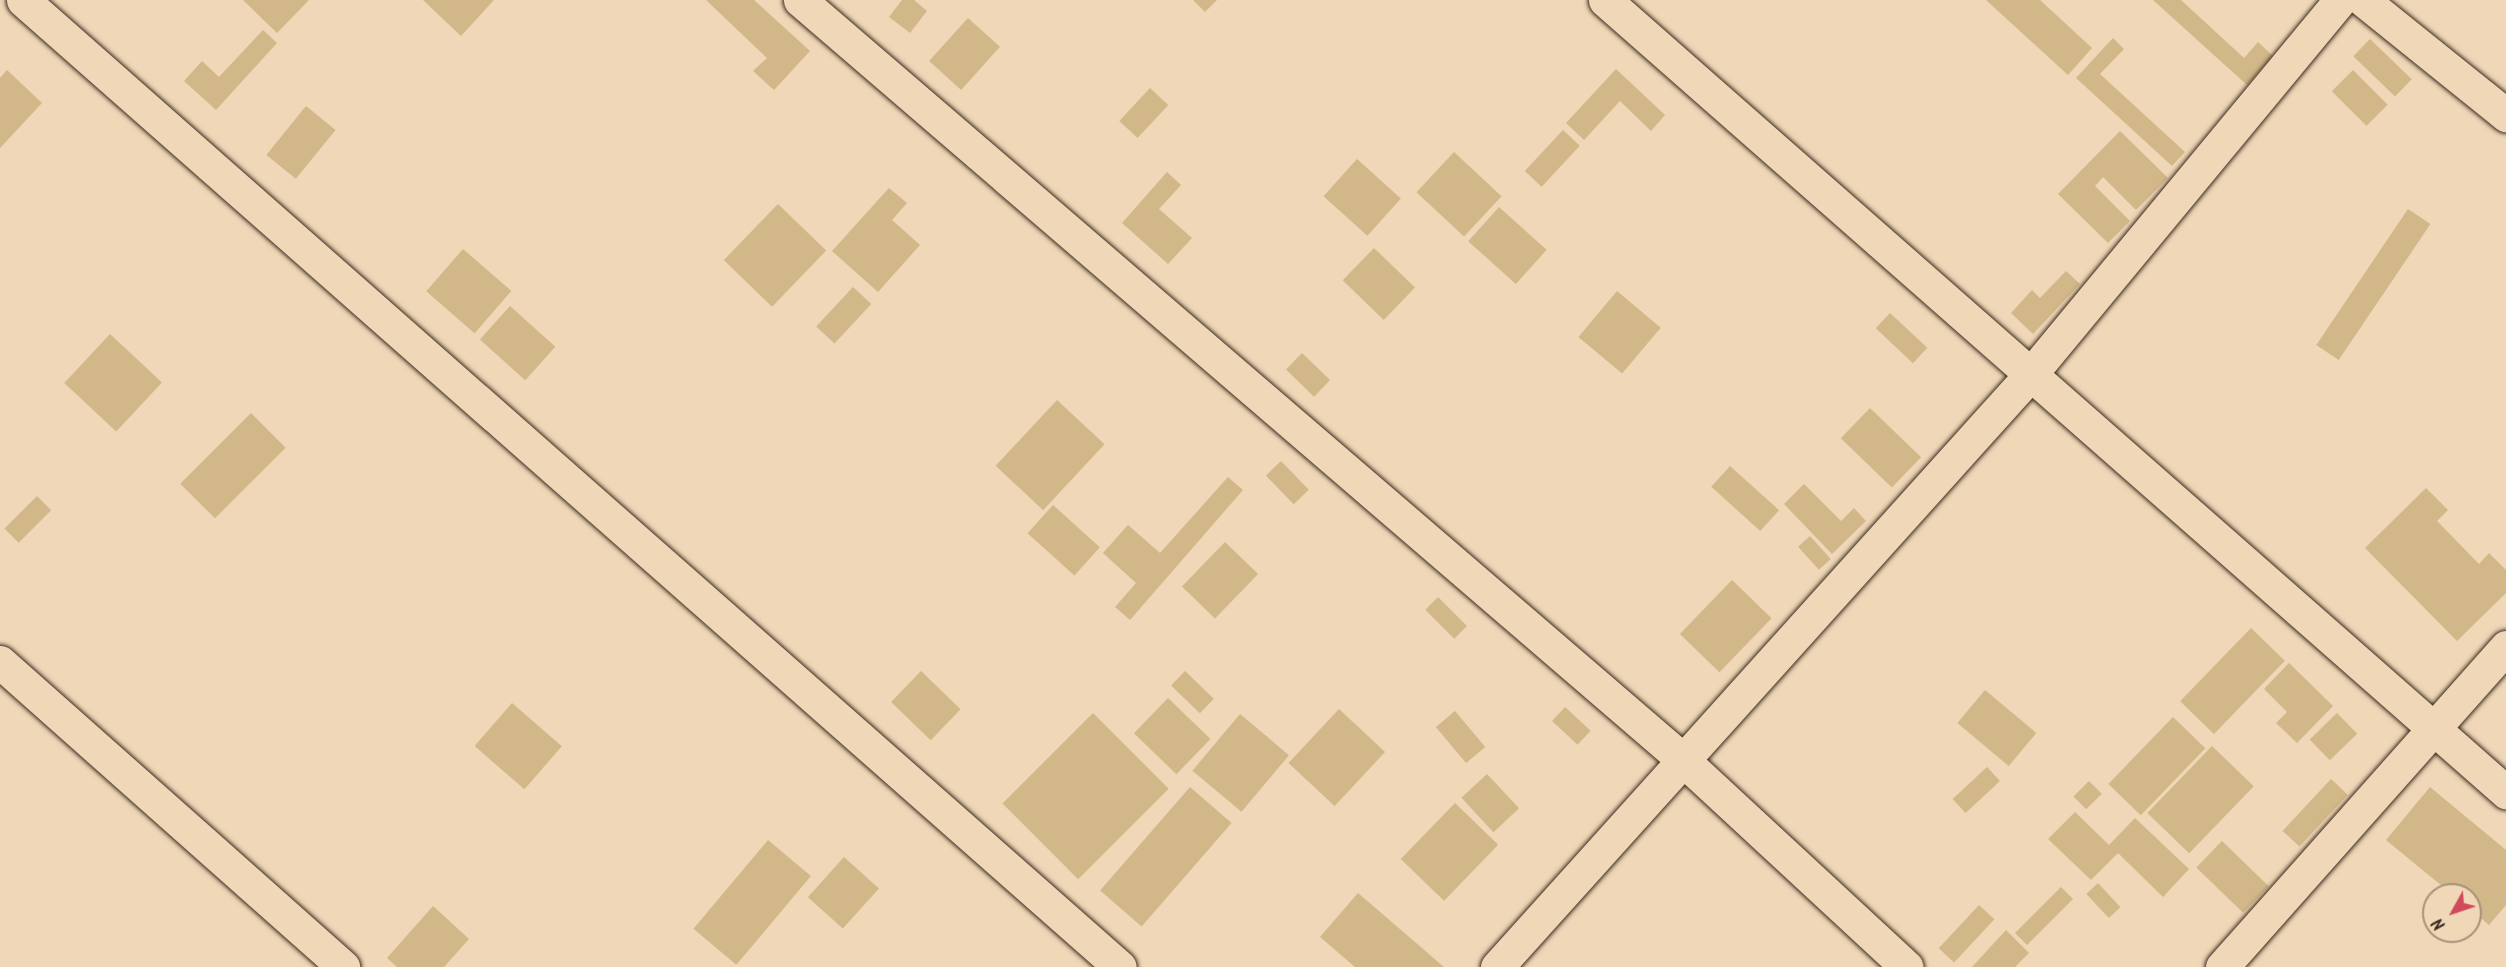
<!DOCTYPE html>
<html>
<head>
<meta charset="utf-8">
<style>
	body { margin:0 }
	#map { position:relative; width:2506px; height:967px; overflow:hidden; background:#efd7b7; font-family:Kalam,sans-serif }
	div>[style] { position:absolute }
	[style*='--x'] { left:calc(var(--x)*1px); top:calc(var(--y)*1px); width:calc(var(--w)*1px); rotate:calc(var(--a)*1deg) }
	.building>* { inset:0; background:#d2b789; transform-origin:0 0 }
	.roads { filter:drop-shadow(0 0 2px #3b2a1e) drop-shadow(0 0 2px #3b2a1e) }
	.street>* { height:33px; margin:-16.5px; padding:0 16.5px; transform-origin:16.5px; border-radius:16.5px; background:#efd7b7 }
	span { translate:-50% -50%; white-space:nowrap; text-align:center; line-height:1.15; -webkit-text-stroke:4.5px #efd7b7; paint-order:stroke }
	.north { position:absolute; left:2422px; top:883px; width:60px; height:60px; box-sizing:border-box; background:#efd7b7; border:2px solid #a7927a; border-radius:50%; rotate:230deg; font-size:16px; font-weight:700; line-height:24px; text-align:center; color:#3b2a1e }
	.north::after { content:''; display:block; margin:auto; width:21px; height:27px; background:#d1495b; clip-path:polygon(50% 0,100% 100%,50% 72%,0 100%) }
</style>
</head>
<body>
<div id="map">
	<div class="building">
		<i style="clip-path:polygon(243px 0,309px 0,277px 33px)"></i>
		<i style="clip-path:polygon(423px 0,494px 0,461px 36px)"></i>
		<i style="clip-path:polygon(706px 0,754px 0,810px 51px,774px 90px,753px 71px,767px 58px)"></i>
		<i style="clip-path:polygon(902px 0,914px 0,927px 11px,910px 33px,889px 17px)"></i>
		<i style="clip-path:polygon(1193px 0,1217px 0,1205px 12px)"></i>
		<i style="clip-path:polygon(1986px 0,2040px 0,2092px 48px,2068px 75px)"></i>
		<i style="clip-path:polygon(2153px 0,2181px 0,2244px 58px,2258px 42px,2273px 56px,2247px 85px)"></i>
		<i style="left:968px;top:18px;width:43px;height:58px;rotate:42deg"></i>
		<i style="clip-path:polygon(263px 30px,277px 43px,216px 110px,184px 81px,202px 61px,219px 77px)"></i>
		<i style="clip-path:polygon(2113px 38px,2124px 49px,2100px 74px,2185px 152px,2172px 166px,2076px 78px)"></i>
		<i style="left:2370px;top:39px;width:58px;height:24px;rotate:44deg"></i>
		<i style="clip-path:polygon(1616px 69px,1665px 115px,1651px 131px,1620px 101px,1584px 140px,1566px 123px)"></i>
		<i style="clip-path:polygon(7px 70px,42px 103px,0 148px,0 78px)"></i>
		<i style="left:2353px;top:70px;width:49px;height:30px;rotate:45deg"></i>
		<i style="left:1150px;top:88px;width:25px;height:45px;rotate:43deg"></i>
		<i style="left:306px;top:106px;width:38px;height:63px;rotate:39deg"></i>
		<i style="left:1563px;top:130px;width:23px;height:56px;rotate:43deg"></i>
		<i style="clip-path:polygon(2120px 131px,2168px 178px,2136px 210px,2103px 177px,2095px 186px,2130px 221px,2108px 243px,2058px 194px)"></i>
		<i style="left:1454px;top:152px;width:65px;height:55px;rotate:43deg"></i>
		<i style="left:1357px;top:159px;width:59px;height:50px;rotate:42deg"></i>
		<i style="clip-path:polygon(1167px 172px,1181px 185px,1159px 209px,1192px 238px,1168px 264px,1122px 223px)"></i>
		<i style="clip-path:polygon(889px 188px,907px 203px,892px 220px,920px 245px,878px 292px,832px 251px)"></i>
		<i style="left:778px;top:204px;width:67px;height:78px;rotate:44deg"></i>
		<i style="left:1499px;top:207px;width:64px;height:46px;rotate:42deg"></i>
		<i style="left:2408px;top:209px;width:27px;height:164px;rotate:34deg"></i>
		<i style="left:1374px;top:248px;width:57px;height:45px;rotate:44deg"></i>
		<i style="left:463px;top:249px;width:64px;height:56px;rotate:41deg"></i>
		<i style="clip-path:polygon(2066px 271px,2080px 284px,2033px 334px,2011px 313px,2032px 290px,2040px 298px)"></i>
		<i style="left:853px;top:287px;width:25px;height:54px;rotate:43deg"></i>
		<i style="left:1617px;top:291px;width:57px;height:60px;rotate:40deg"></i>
		<i style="left:510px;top:306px;width:61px;height:45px;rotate:42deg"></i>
		<i style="left:1890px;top:313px;width:51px;height:21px;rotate:43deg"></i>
		<i style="left:110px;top:334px;width:71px;height:67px;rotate:43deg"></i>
		<i style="left:1302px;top:353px;width:39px;height:23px;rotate:44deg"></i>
		<i style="left:1057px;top:400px;width:65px;height:90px;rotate:43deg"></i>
		<i style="left:1870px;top:408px;width:71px;height:42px;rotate:44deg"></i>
		<i style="left:251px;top:413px;width:49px;height:100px;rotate:45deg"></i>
		<i style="left:1281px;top:461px;width:40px;height:21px;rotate:46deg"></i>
		<i style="left:1730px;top:466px;width:66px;height:28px;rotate:42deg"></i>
		<i style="clip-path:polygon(1228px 477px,1243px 490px,1130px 620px,1115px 607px,1136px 583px,1103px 553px,1128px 525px,1160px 553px)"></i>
		<i style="clip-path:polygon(1804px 484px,1841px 521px,1854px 508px,1866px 521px,1832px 554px,1784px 504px)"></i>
		<i style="clip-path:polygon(2426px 488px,2448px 510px,2437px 521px,2479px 564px,2489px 553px,2506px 570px,2506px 593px,2457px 641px,2365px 548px)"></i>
		<i style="left:37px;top:496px;width:20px;height:46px;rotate:45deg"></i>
		<i style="left:1053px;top:505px;width:63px;height:38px;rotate:42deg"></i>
		<i style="left:1810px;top:536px;width:31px;height:16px;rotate:48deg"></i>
		<i style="left:1225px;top:542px;width:46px;height:62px;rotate:44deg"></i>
		<i style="left:1732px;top:580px;width:55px;height:75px;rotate:44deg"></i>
		<i style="left:1438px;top:597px;width:41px;height:18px;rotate:45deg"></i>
		<i style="left:2251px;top:628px;width:47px;height:102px;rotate:44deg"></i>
		<i style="clip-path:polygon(2289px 663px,2333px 706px,2297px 743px,2276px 723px,2287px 712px,2264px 689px)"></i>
		<i style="left:921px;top:671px;width:55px;height:43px;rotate:44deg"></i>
		<i style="left:1185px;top:671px;width:40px;height:20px;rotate:44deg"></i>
		<i style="left:1985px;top:690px;width:67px;height:43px;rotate:40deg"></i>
		<i style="left:1168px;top:698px;width:59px;height:49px;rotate:44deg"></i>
		<i style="left:512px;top:703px;width:66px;height:57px;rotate:41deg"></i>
		<i style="left:1565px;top:707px;width:35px;height:19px;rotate:43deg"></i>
		<i style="left:1339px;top:709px;width:63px;height:74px;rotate:43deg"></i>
		<i style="left:1455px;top:711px;width:47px;height:25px;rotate:50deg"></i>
		<i style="left:1093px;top:713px;width:107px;height:128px;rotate:45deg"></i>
		<i style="left:2337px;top:713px;width:29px;height:38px;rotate:46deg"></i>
		<i style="left:1240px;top:714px;width:64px;height:74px;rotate:40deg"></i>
		<i style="left:2173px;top:717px;width:45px;height:93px;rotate:44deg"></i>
		<i style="left:2212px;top:746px;width:58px;height:93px;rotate:44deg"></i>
		<i style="left:1987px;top:767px;width:19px;height:47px;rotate:47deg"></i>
		<i style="left:1487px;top:774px;width:47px;height:35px;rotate:47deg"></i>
		<i style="left:2331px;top:779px;width:23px;height:71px;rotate:43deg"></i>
		<i style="left:2089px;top:781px;width:18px;height:22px;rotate:45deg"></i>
		<i style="left:1190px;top:787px;width:55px;height:137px;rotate:41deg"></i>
		<i style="clip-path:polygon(2430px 787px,2506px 850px,2506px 905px,2489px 925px,2470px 909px,2470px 895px,2453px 895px,2386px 840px)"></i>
		<i style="left:1455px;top:803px;width:60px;height:78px;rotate:44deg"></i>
		<i style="clip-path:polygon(2075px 812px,2109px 845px,2135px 818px,2189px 869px,2163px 897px,2118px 853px,2091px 880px,2048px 839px)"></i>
		<i style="left:768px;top:840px;width:56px;height:116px;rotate:40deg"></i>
		<i style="left:2222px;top:841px;width:65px;height:37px;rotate:44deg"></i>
		<i style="left:844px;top:857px;width:47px;height:54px;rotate:42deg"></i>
		<i style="left:2098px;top:883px;width:33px;height:16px;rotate:47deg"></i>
		<i style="left:2061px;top:887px;width:17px;height:65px;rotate:45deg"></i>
		<i style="clip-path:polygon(1358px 893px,1444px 967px,1355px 967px,1320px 937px)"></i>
		<i style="left:1979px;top:905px;width:21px;height:59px;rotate:43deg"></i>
		<i style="clip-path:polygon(433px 906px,469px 939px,444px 967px,397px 967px,387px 958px)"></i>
		<i style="clip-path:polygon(2006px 930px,2029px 953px,2015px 967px,1972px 967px)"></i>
	</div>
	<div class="roads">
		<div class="street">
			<i style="--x:23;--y:0;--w:1462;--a:41.4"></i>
			<i style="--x:800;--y:0;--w:1164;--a:40.71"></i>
			<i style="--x:1682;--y:759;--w:306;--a:42.8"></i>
			<i style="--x:1605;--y:0;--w:1200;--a:41.32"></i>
			<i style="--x:2363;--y:0;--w:184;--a:38.8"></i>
			<i style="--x:0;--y:662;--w:459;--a:41.6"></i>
			<i style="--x:1497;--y:967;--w:797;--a:-48"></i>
			<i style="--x:2030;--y:375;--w:487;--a:-50.4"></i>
			<i style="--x:2222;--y:967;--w:428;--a:-48.4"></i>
		</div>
	</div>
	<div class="north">N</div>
</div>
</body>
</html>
